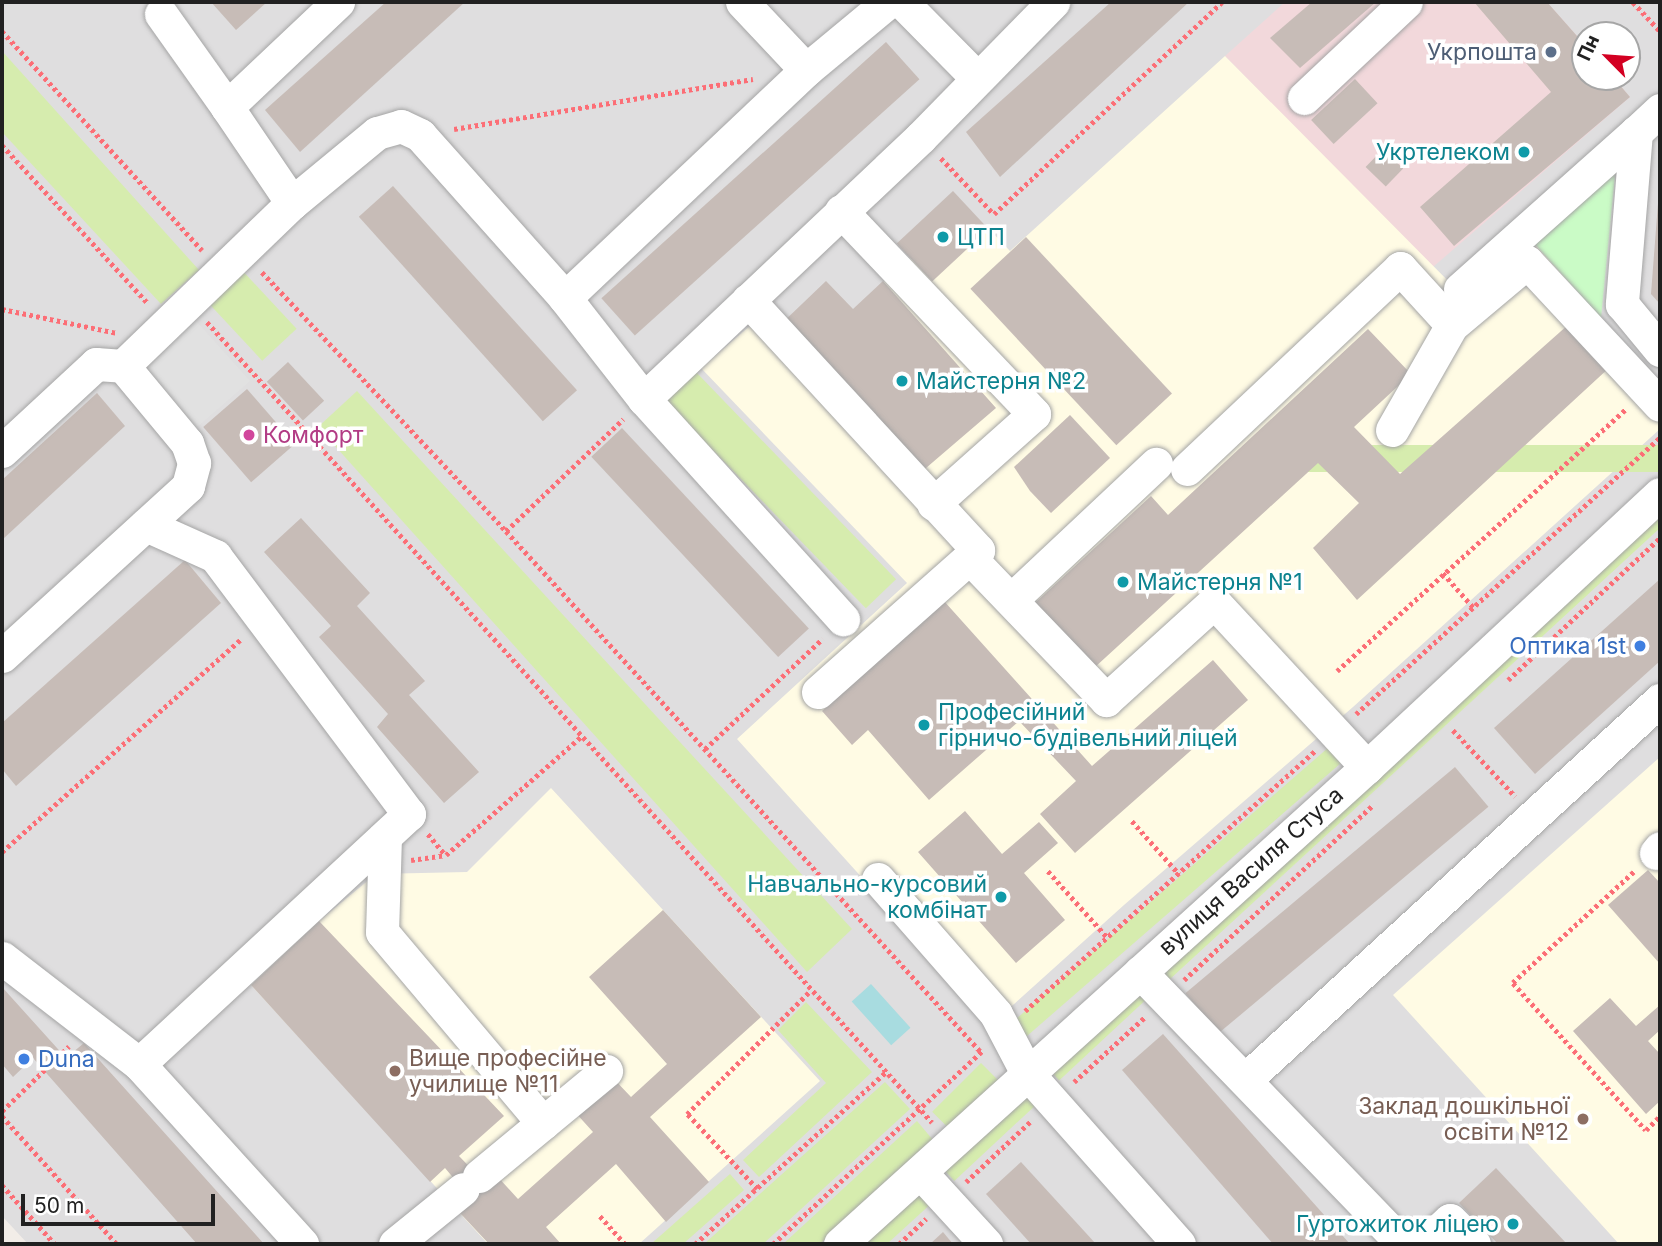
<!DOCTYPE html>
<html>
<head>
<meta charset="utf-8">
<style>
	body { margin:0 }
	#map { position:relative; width:1662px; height:1246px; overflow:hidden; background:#f2ede8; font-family:Inter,sans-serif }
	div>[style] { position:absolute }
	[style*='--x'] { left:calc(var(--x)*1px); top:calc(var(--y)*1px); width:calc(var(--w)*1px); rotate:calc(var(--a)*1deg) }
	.residential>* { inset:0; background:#dfdedf }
	.commercial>* { inset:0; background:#f2d8db }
	.education>* { inset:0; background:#fffbe4 }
	.grass>* { inset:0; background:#d6ecae; transform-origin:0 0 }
	.park>* { inset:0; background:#cafbc6 }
	.parking>* { inset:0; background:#e1e1e1 }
	.water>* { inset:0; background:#a8dce0; transform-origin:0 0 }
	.building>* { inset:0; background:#c7bcb7; transform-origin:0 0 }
	.path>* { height:4.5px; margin-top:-2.25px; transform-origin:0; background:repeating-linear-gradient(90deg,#fc6e76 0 3.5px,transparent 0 7px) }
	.roads { filter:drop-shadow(0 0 2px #a5a5a5) drop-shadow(0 0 2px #a5a5a5) }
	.minor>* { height:33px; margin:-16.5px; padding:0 16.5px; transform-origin:16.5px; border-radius:16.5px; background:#fff }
	.dots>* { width:19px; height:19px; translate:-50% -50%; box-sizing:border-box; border:4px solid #fff; border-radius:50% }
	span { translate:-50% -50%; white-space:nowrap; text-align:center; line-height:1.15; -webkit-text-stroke:7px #fff; paint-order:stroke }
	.service-label { font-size:23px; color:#4e5e75 }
	.right { translate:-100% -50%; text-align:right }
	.culture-label { font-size:23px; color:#0d838f }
	.left { translate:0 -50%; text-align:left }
	.hotel-label { font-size:23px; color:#b23c85 }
	.shop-label { font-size:23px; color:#366cbe }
	.street-label { font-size:23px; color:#212121 }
	.education-label { font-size:23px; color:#785e54 }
	.frame { position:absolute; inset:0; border:4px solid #212121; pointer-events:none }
	.north { position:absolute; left:1571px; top:21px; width:70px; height:70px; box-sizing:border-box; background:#fff; border:2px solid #a6a6a6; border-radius:50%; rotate:295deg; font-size:19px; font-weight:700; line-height:28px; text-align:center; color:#212121 }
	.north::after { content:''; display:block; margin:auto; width:24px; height:32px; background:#d30022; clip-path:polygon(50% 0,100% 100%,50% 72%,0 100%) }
	.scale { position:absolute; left:21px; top:1194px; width:194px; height:32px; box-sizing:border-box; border:4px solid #212121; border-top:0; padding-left:9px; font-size:21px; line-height:24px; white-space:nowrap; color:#212121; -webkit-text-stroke:5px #fff; paint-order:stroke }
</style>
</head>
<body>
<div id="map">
	<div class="residential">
		<i style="clip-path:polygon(evenodd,2px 2px,1660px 2px,1660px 1244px,28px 1244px,2px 1216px,2px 2px,1585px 35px,1627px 35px,1627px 77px,1585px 77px,1585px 35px)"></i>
	</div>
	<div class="commercial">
		<i style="clip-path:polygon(1285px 2px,1547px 2px,1585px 45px,1585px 77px,1613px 77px,1630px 97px,1433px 267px,1225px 56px)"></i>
	</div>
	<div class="education">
		<i style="clip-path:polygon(1225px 56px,1467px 300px,1533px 242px,1660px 383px,1660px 429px,1353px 707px,1124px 905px,993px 1023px,737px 739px,907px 583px,701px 368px,751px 325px,806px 353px,910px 258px,933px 278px,989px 229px,1010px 251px)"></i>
		<i style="clip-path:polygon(1660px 757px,1660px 1243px,1619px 1244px,1393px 995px)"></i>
		<i style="clip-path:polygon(551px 788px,820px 1081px,639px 1244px,488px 1244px,251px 985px,319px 921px,376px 874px,467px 872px)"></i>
	</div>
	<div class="grass">
		<i style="clip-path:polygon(2px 51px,199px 270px,161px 304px,2px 132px)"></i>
		<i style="left:240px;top:268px;width:83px;height:47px;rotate:47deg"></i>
		<i style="left:696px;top:372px;width:288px;height:42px;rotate:46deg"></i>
		<i style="clip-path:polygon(357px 391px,852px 929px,807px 972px,318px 427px)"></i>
		<i style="left:1660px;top:445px;width:27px;height:410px;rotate:90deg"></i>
		<i style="clip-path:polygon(1660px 513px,1660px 528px,1169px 980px,1160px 971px)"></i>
		<i style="left:1329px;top:747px;width:20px;height:424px;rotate:49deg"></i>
		<i style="left:1136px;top:987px;width:16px;height:120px;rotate:47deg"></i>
		<i style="clip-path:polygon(806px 1002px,872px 1072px,759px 1177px,743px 1160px,826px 1083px,778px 1030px)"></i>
		<i style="left:981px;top:1063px;width:25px;height:69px;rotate:45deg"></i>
		<i style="clip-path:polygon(885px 1082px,910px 1109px,763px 1244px,704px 1244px)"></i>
		<i style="left:1024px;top:1090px;width:19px;height:113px;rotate:47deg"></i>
		<i style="clip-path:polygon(917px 1121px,933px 1140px,820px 1244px,783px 1244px)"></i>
		<i style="clip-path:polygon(730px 1174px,744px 1190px,683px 1244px,651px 1244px)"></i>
		<i style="clip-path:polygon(918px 1183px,934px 1201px,887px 1244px,851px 1244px)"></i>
	</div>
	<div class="park">
		<i style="clip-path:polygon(1616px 166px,1601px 318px,1533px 242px)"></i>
	</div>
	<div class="parking">
		<i style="clip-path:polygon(188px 312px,250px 381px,189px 434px,143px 381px,143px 354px)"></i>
	</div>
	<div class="water">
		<i style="left:871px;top:984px;width:59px;height:26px;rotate:48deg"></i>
	</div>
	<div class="building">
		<i style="clip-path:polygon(211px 2px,267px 2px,236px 30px)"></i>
		<i style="clip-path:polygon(386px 2px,465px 2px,300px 152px,265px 110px)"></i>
		<i style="clip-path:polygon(1111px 2px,1189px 2px,1000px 177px,966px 132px)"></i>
		<i style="clip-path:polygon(1312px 2px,1376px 2px,1300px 68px,1270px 38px)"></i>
		<i style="clip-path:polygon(1474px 2px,1547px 2px,1585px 45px,1585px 77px,1613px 77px,1630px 97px,1454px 246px,1420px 207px,1551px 92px)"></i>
		<i style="left:886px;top:42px;width:50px;height:383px;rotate:48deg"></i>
		<i style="left:1355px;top:79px;width:33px;height:60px;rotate:47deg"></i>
		<i style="left:1383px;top:149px;width:28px;height:25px;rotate:44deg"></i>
		<i style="left:393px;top:186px;width:275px;height:46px;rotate:48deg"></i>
		<i style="left:953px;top:191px;width:52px;height:77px;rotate:47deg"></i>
		<i style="clip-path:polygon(1658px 203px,1660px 203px,1660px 304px,1651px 294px)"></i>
		<i style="left:1026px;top:237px;width:214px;height:76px;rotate:47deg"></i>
		<i style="clip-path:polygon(826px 281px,853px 309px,883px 281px,996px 408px,919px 474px,779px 326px)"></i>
		<i style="clip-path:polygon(1569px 324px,1610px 367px,1357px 600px,1313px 548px,1359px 503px,1318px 463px,1094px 668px,1035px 603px,1151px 496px,1168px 515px,1368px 329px,1411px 374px,1354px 427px,1400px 474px)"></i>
		<i style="left:288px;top:362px;width:53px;height:29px;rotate:47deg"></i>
		<i style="left:247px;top:389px;width:73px;height:58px;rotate:49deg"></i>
		<i style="clip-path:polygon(97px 393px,125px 426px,2px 540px,2px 480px)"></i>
		<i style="clip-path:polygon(1070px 415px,1110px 458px,1051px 513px,1030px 491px,1014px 467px)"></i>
		<i style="left:622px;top:428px;width:274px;height:42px;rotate:47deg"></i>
		<i style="clip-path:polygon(301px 518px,370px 593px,357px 606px,425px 681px,409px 695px,479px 772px,444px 803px,377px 727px,388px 714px,319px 637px,331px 626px,264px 552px)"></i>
		<i style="clip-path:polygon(185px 560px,221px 603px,16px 786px,2px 769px,2px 723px)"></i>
		<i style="clip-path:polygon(1660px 579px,1660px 661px,1535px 774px,1494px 728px)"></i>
		<i style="clip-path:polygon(944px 601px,1092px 766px,1213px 660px,1248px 700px,1075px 853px,1040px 814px,1076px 781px,1019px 721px,929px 800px,868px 730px,852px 745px,822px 711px)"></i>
		<i style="left:1455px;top:767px;width:52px;height:352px;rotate:50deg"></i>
		<i style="clip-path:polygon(965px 811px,1002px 854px,1039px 822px,1058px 843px,1024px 873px,1065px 920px,1016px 963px,918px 852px)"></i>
		<i style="clip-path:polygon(1648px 870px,1660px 883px,1660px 964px,1608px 905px)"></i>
		<i style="clip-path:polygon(663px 910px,761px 1017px,650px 1117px,709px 1182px,666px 1222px,616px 1164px,546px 1227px,561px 1244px,489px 1244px,459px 1212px,472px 1200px,445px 1168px,430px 1182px,251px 985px,319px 921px,504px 1116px,459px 1156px,487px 1185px,497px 1176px,518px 1199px,593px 1132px,574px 1111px,612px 1077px,631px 1097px,667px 1064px,589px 977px)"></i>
		<i style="clip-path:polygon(2px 987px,66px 1058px,84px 1043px,264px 1244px,197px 1244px,33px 1058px,13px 1077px,2px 1064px)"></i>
		<i style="clip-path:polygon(1610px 998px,1636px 1026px,1660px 1005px,1660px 1030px,1648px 1041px,1660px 1054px,1660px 1101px,1646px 1114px,1573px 1031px)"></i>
		<i style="clip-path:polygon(1163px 1034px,1350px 1244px,1273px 1244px,1122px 1070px)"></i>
		<i style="clip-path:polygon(1021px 1162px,1096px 1244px,1031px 1244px,986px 1194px)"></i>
		<i style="clip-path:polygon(1496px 1168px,1567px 1244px,1498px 1244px,1459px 1203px)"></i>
		<i style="clip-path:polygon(943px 1232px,953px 1244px,930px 1244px)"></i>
	</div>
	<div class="path">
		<i style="--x:1633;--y:2;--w:40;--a:47"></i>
		<i style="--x:2;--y:31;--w:297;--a:47.6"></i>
		<i style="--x:454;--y:129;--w:303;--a:-9.5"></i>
		<i style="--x:2;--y:145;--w:214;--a:47.3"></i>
		<i style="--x:941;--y:158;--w:77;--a:46.6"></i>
		<i style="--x:994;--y:214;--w:311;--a:-42.9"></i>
		<i style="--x:262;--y:272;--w:356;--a:46.7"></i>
		<i style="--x:506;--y:531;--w:706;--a:47.64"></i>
		<i style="--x:2;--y:309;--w:117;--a:11.8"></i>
		<i style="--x:207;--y:322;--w:1080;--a:47.82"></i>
		<i style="--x:506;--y:531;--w:162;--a:-43.7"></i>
		<i style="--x:1443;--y:573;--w:47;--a:48.5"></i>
		<i style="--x:1337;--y:671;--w:389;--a:-42.2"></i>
		<i style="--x:1508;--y:680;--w:208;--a:-43.1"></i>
		<i style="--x:1356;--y:714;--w:411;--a:-42.3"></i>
		<i style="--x:1453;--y:730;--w:91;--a:46.8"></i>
		<i style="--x:705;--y:749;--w:161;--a:-43.2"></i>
		<i style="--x:1132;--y:821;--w:71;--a:48.4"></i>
		<i style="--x:428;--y:834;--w:26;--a:50"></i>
		<i style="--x:2;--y:852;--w:320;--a:-41.7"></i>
		<i style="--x:411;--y:860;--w:35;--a:-8"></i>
		<i style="--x:446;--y:855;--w:181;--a:-41.2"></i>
		<i style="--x:1048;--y:871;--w:89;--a:48.2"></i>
		<i style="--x:1634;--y:872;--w:164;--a:137.5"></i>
		<i style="--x:1513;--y:983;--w:198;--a:47.9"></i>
		<i style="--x:1646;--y:1130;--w:20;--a:-45"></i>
		<i style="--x:1184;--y:980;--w:258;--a:-42.8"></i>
		<i style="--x:1025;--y:1011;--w:391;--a:-41.9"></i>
		<i style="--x:1074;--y:1082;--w:96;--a:-42.5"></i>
		<i style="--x:2;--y:1111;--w:93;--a:-44.1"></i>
		<i style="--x:2;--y:1116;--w:172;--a:48.1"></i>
		<i style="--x:966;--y:1182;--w:89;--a:-43.2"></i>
		<i style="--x:2;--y:1185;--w:79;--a:48.1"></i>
		<i style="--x:757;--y:1189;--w:103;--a:-133"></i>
		<i style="--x:687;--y:1114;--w:175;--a:-45"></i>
		<i style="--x:600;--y:1216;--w:38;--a:48"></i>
		<i style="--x:695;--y:1244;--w:257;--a:-42"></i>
		<i style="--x:773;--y:1244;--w:286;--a:-42.7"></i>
		<i style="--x:899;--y:1244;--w:37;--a:-43"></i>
	</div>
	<div class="roads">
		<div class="minor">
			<i style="--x:742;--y:2;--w:93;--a:46.7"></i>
			<i style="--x:902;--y:2;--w:107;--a:45.4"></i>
			<i style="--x:161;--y:14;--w:114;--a:54.6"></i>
			<i style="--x:1304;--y:98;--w:140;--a:-43.3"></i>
			<i style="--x:1660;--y:110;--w:33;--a:137"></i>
			<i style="--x:1636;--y:132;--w:173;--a:94.7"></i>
			<i style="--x:1622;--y:304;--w:60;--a:50.4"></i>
			<i style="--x:292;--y:203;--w:116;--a:-124.1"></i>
			<i style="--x:227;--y:107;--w:153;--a:-43.4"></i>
			<i style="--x:841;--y:211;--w:280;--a:46.4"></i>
			<i style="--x:1034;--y:414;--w:135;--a:138.3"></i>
			<i style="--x:1460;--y:289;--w:236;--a:-41.7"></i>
			<i style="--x:565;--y:298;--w:332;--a:-43.4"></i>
			<i style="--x:806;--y:70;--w:107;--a:-39.7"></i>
			<i style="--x:748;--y:300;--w:340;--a:47.4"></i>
			<i style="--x:978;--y:550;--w:214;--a:138.4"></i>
			<i style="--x:644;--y:399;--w:381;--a:-43.4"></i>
			<i style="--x:921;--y:137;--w:189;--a:-45.6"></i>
			<i style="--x:1392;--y:430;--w:121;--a:-60.3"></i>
			<i style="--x:2;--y:451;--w:128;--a:-42.8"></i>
			<i style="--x:96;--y:364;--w:27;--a:4"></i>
			<i style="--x:1187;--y:469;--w:293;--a:-43.3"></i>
			<i style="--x:1400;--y:268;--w:77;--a:47.6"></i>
			<i style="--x:1452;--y:325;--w:98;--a:-40"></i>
			<i style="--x:1527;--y:262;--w:195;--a:47.1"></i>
			<i style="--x:146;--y:525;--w:76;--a:24.2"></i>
			<i style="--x:215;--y:556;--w:323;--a:53.1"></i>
			<i style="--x:409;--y:814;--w:368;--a:137.2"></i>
			<i style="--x:139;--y:1064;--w:243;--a:47.8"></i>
			<i style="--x:970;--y:558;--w:197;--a:46.2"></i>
			<i style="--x:1106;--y:700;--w:146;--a:-42.2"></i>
			<i style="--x:1214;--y:602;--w:225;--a:47.2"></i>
			<i style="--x:1011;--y:600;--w:199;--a:-43.2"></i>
			<i style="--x:2;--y:656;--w:252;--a:-42.4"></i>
			<i style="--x:188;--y:486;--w:24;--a:-75"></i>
			<i style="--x:194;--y:463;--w:21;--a:-109"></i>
			<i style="--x:187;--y:443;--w:100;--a:-129.7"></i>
			<i style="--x:123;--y:366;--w:235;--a:-44"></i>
			<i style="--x:292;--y:203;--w:110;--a:-39.5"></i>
			<i style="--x:377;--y:133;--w:25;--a:-16"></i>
			<i style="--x:401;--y:126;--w:21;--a:25"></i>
			<i style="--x:420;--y:135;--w:218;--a:48.3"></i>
			<i style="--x:565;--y:298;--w:128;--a:52"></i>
			<i style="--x:644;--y:399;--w:297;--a:47.9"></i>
			<i style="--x:385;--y:837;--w:95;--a:91.8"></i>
			<i style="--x:382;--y:932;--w:250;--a:49.9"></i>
			<i style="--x:1656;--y:853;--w:6;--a:-51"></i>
			<i style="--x:878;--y:879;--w:179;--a:48.8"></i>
			<i style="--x:996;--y:1014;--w:67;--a:62.3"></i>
			<i style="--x:1027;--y:1073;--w:229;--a:48.4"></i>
			<i style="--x:2;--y:958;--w:173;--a:37.7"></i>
			<i style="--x:1140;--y:972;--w:378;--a:46"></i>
			<i style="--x:1245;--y:1080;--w:563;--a:-42.48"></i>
			<i style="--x:920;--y:1172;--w:98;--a:47.5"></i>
			<i style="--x:479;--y:1176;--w:165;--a:-39.6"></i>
			<i style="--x:395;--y:1244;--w:87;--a:-39"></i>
			<i style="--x:840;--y:1244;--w:711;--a:-42.15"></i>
			<i style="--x:1367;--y:767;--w:400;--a:-43"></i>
			<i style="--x:1424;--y:1244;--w:35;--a:-43"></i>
			<i style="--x:1450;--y:1220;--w:34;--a:45"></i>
		</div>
	</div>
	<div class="dots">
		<i style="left:1551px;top:52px;background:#5c6f8a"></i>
		<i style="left:1524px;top:152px;background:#0f9aa8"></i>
		<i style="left:943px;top:237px;background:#0f9aa8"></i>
		<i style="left:902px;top:381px;background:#0f9aa8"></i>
		<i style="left:249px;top:435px;background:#d1479c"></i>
		<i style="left:1123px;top:582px;background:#0f9aa8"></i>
		<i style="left:1640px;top:646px;background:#3f7fe0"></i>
		<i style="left:924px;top:725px;background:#0f9aa8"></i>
		<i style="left:1001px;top:897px;background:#0f9aa8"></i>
		<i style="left:24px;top:1059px;background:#3f7fe0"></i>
		<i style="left:395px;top:1071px;background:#8d6e63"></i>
		<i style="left:1583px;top:1119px;background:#8d6e63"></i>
		<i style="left:1513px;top:1224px;background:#0f9aa8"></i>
	</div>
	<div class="service-label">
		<span class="right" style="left:1537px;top:52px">Укрпошта</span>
	</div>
	<div class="culture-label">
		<span class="right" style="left:1510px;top:152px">Укртелеком</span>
		<span class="left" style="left:957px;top:237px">ЦТП</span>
		<span class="left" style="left:916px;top:381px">Майстерня №2</span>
		<span class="left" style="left:1137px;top:582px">Майстерня №1</span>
		<span class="left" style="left:938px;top:725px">Професійний<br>гірничо-будівельний ліцей</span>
		<span class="right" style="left:987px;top:897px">Навчально-курсовий<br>комбінат</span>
		<span class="right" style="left:1499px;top:1224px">Гуртожиток ліцею</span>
	</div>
	<div class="hotel-label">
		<span class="left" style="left:263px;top:435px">Комфорт</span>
	</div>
	<div class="shop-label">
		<span class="right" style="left:1626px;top:646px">Оптика 1st</span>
		<span class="left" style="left:38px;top:1059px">Duna</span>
	</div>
	<div class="street-label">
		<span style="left:1251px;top:871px;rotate:-42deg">вулиця Василя Стуса</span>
	</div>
	<div class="education-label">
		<span class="left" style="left:409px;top:1071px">Вище професійне<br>училище №11</span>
		<span class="right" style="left:1569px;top:1119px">Заклад дошкільної<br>освіти №12</span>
	</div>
	<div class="frame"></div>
	<div class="north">Пн</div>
	<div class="scale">50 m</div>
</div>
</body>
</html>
